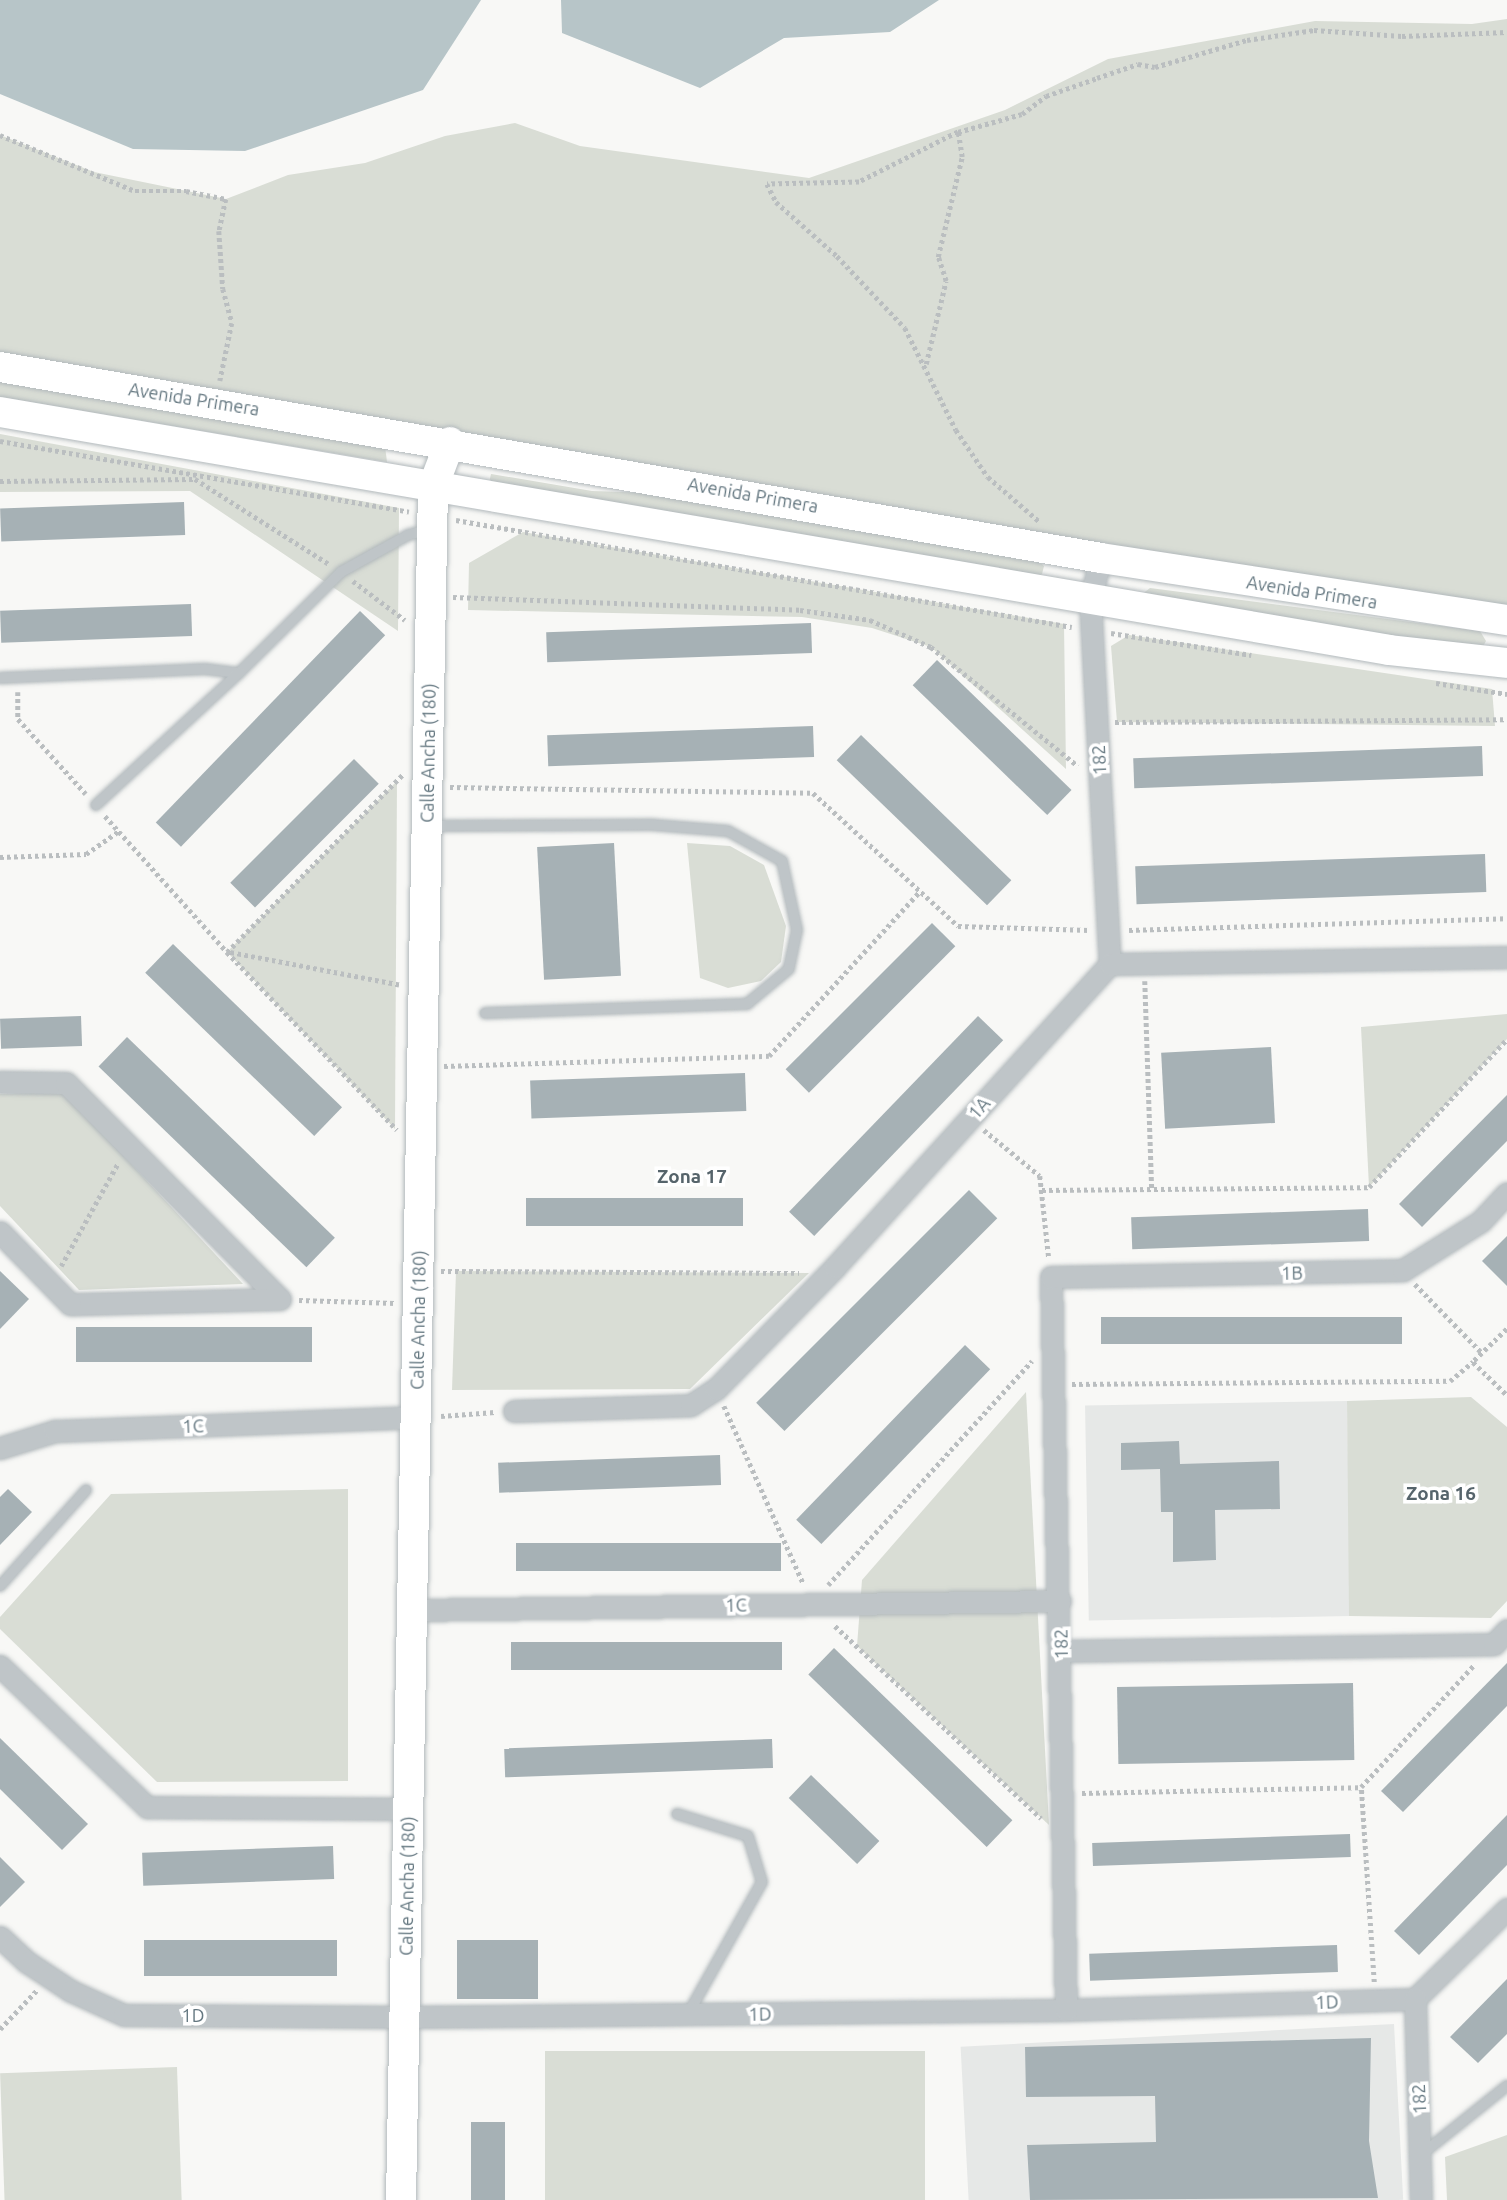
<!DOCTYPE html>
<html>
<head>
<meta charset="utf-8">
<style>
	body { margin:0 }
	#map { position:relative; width:1507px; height:2200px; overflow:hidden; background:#f8f8f6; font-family:Ubuntu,sans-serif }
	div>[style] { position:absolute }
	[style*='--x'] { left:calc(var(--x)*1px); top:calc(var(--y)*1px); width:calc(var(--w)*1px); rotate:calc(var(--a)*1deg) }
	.built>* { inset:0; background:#e6e8e7; transform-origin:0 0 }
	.green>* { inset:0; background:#d9ddd5; transform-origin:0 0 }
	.water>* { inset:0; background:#b7c5c8 }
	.building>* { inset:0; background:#a6b1b5; transform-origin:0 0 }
	.path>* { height:4.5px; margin-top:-2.25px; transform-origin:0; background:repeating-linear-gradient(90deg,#babec0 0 3.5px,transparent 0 7px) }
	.roads { filter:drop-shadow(0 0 2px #b2b9bc) drop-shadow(0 0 2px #b2b9bc) }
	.lane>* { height:10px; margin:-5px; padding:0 5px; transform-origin:5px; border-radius:5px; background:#bfc5c8 }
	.street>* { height:21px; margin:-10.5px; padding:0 10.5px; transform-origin:10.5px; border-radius:10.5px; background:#bfc5c8 }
	.secondary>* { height:30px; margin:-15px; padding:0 15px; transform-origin:15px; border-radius:15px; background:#fff }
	span { translate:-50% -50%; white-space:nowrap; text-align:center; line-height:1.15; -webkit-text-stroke:7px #fff; paint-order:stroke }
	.street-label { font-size:18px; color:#647780 }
	.neighbourhood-label { font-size:19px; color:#56646b; font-weight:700 }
</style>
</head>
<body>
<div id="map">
	<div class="built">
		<i style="left:1347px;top:1401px;width:215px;height:262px;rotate:89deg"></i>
		<i style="left:1394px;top:2024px;width:176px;height:434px;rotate:87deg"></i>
	</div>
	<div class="green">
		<i style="clip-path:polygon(1507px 19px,1507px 620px,0 358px,0 135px,94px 172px,226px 199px,288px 175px,365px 163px,445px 136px,515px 123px,580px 146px,809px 178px,1005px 110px,1108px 59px,1315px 21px,1472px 24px)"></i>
		<i style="clip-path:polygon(0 379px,385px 446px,387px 462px,0 397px)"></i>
		<i style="clip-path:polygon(0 434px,399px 508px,398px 631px,190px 491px,0 492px)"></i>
		<i style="clip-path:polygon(491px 474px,592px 491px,653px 493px,1039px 561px,1044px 566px,1042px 574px,1034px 578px,489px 483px)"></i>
		<i style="clip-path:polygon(523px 532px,1064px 624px,1066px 769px,931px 647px,872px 628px,802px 617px,468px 610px,469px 563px)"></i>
		<i style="clip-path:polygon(1150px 588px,1480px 631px,1486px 641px,1482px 648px,1470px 650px,1141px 595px)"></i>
		<i style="clip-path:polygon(1129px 635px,1492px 689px,1495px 726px,1117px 722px,1111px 646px)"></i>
		<i style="clip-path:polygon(397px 781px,395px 1129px,227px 952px)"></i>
		<i style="clip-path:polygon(687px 843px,730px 846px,764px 865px,786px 926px,781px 962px,761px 981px,728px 988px,700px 978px)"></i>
		<i style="clip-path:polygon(1507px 1014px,1507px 1039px,1369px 1187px,1361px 1027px)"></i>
		<i style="clip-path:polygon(64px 1092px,243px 1284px,79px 1290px,0 1206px,0 1094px)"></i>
		<i style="clip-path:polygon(456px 1271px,809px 1273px,690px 1389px,452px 1390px)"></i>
		<i style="clip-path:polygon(1026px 1392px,1049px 1825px,857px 1646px,862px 1580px)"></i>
		<i style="clip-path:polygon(1471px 1397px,1507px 1427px,1507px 1601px,1491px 1618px,1349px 1616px,1347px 1401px)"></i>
		<i style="clip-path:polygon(348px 1489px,348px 1781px,157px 1782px,0 1629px,0 1617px,111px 1494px)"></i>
		<i style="left:545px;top:2051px;width:380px;height:149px"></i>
		<i style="left:177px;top:2067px;width:133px;height:177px;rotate:88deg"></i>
		<i style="clip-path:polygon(1507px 2135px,1507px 2200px,1447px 2200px,1445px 2157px)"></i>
	</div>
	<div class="water">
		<i style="clip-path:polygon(0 0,481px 0,423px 90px,245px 151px,133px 149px,0 94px)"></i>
		<i style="clip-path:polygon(561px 0,939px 0,890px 32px,784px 38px,700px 88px,562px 33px)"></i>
	</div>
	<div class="building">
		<i style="left:184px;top:502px;width:33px;height:184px;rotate:88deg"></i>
		<i style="left:191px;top:604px;width:32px;height:191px;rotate:88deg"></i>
		<i style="left:360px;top:611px;width:35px;height:294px;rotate:44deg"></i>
		<i style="left:811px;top:623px;width:30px;height:265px;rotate:88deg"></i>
		<i style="left:937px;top:660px;width:187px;height:35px;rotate:44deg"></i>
		<i style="left:813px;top:726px;width:31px;height:266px;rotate:88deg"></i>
		<i style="left:861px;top:735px;width:209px;height:35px;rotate:44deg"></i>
		<i style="left:1482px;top:746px;width:30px;height:349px;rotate:88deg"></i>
		<i style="left:354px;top:759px;width:35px;height:175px;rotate:45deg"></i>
		<i style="left:614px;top:843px;width:133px;height:77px;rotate:87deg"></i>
		<i style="left:1485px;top:854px;width:38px;height:350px;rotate:88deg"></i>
		<i style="left:932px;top:923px;width:33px;height:207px;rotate:45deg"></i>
		<i style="left:173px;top:944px;width:235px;height:40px;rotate:44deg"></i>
		<i style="left:81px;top:1016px;width:30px;height:81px;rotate:88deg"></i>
		<i style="left:978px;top:1016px;width:35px;height:272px;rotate:44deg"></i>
		<i style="left:127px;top:1037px;width:289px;height:41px;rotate:44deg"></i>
		<i style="left:1271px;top:1047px;width:76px;height:110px;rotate:87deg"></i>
		<i style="left:745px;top:1073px;width:38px;height:215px;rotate:88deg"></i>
		<i style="clip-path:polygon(1507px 1095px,1507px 1141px,1422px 1227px,1399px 1204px)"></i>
		<i style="left:969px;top:1190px;width:40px;height:301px;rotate:45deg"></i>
		<i style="left:743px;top:1198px;width:28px;height:217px;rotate:90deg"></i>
		<i style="left:1368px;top:1209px;width:32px;height:237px;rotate:88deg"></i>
		<i style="clip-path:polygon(1507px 1236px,1507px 1286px,1482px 1261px)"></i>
		<i style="clip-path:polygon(0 1271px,29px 1299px,0 1329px)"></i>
		<i style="left:1402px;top:1317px;width:27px;height:301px;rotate:90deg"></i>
		<i style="left:312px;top:1327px;width:35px;height:236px;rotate:90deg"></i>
		<i style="left:965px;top:1345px;width:35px;height:243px;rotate:44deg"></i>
		<i style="clip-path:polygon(1179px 1441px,1180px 1464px,1279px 1461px,1280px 1509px,1215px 1510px,1216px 1560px,1173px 1562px,1173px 1512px,1161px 1512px,1160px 1469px,1121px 1470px,1121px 1443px)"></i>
		<i style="left:720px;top:1455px;width:30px;height:222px;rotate:88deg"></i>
		<i style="clip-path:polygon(8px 1489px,32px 1512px,0 1545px,0 1497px)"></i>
		<i style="left:781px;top:1543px;width:28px;height:265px;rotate:90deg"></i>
		<i style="left:782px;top:1642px;width:28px;height:271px;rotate:90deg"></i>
		<i style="left:834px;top:1648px;width:248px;height:37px;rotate:44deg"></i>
		<i style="clip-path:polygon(1507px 1663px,1507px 1706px,1403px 1812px,1381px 1791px)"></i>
		<i style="left:1353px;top:1683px;width:77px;height:236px;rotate:89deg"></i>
		<i style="clip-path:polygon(0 1738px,88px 1824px,62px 1850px,0 1789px)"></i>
		<i style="left:772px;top:1739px;width:29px;height:268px;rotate:88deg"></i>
		<i style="left:811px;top:1775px;width:95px;height:32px;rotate:44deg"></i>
		<i style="clip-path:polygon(1507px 1815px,1507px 1865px,1419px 1955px,1394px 1931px)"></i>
		<i style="left:1350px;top:1834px;width:23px;height:258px;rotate:88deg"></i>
		<i style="left:333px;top:1846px;width:33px;height:191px;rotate:88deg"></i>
		<i style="clip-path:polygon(0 1857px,25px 1882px,0 1907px)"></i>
		<i style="left:337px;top:1940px;width:36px;height:193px;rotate:90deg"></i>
		<i style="left:457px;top:1940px;width:81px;height:59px"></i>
		<i style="left:1337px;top:1945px;width:27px;height:248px;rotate:88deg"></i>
		<i style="clip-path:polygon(1507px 1979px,1507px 2034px,1478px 2063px,1450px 2037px)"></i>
		<i style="clip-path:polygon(1371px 2038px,1369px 2141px,1378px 2198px,1030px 2200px,1027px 2145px,1156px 2142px,1155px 2096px,1026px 2097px,1025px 2047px)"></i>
		<i style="left:471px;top:2122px;width:34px;height:78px"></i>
	</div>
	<div class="path">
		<i style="--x:958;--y:132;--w:66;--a:-15.7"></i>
		<i style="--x:1022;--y:114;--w:30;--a:-37"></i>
		<i style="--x:1046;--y:96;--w:54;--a:-19.4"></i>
		<i style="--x:1097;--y:78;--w:43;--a:-18.9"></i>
		<i style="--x:1138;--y:64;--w:17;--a:10"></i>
		<i style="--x:1155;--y:67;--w:96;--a:-16.4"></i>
		<i style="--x:1247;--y:40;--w:68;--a:-8.5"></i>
		<i style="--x:1314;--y:30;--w:88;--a:3.9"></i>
		<i style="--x:1402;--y:36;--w:105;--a:-2.2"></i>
		<i style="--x:0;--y:135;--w:146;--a:22.5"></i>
		<i style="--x:135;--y:191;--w:51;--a:0"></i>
		<i style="--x:186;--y:191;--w:41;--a:11.3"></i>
		<i style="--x:226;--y:199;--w:33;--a:102"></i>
		<i style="--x:219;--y:231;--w:58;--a:86.1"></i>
		<i style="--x:223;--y:289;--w:35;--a:75"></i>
		<i style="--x:232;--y:323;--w:59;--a:101.7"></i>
		<i style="--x:926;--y:364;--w:85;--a:-76.5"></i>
		<i style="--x:946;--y:281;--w:25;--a:-108"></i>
		<i style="--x:938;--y:257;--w:103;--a:-76.5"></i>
		<i style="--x:962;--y:157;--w:25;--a:-99"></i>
		<i style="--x:958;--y:132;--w:111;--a:153.2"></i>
		<i style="--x:859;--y:182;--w:92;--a:178.8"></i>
		<i style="--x:767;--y:184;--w:20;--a:63"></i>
		<i style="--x:776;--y:202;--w:81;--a:41.5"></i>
		<i style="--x:837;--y:256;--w:99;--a:46.6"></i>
		<i style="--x:905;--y:328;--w:114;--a:63.4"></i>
		<i style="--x:956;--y:430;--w:57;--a:55.8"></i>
		<i style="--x:988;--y:477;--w:69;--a:40.9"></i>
		<i style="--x:0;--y:441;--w:415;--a:9.8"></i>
		<i style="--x:0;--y:481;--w:195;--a:-0.6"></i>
		<i style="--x:195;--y:479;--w:159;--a:32.4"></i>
		<i style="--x:456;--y:520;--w:625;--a:9.85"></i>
		<i style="--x:353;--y:581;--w:65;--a:36.9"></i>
		<i style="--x:453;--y:597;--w:347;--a:2.1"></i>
		<i style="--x:800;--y:610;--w:71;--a:8.1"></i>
		<i style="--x:870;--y:620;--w:67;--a:23.9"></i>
		<i style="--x:931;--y:647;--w:189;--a:39"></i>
		<i style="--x:1111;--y:633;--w:142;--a:8.9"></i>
		<i style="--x:1436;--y:683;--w:72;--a:8.8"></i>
		<i style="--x:18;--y:692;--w:27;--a:90"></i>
		<i style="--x:18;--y:719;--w:101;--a:47.8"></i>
		<i style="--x:1115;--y:722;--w:392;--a:-0.4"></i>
		<i style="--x:450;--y:787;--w:363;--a:0.9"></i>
		<i style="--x:813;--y:793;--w:197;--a:42.5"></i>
		<i style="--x:958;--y:926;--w:131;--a:1.7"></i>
		<i style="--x:105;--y:816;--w:183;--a:48.1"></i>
		<i style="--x:227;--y:952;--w:246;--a:46.3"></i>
		<i style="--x:0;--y:857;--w:86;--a:-2"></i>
		<i style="--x:86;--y:854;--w:40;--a:-34.9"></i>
		<i style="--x:1129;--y:930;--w:378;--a:-1.8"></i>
		<i style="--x:1145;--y:981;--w:208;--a:88.1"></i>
		<i style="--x:399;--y:985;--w:175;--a:-169.1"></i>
		<i style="--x:227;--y:952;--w:249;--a:-45.3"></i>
		<i style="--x:444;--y:1066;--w:325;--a:-1.8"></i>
		<i style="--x:769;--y:1056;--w:224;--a:-47.5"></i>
		<i style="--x:984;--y:1130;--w:72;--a:39.4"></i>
		<i style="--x:1040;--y:1176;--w:83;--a:83.8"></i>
		<i style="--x:1042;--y:1190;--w:327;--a:-0.5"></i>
		<i style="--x:1369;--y:1187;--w:202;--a:-47"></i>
		<i style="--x:61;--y:1266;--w:118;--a:-61"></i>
		<i style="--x:441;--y:1271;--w:358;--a:0.3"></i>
		<i style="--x:1415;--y:1284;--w:96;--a:45.8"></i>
		<i style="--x:299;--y:1300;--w:96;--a:1.8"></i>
		<i style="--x:1507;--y:1329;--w:47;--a:135.9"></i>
		<i style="--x:1473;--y:1362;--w:47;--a:44.1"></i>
		<i style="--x:1072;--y:1384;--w:378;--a:-0.5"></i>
		<i style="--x:1450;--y:1381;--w:30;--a:-40"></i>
		<i style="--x:724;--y:1406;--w:194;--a:65.9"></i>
		<i style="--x:441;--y:1416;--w:54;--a:-4.2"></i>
		<i style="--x:828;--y:1585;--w:303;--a:-47.7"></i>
		<i style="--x:835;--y:1626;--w:282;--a:43"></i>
		<i style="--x:1082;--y:1793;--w:279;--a:-1.2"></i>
		<i style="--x:1374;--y:1982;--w:195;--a:-93.8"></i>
		<i style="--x:1361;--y:1787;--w:166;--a:-47.2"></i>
		<i style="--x:0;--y:2029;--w:54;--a:-46.5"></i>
	</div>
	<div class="roads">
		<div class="lane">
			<i style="--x:0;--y:678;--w:205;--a:-2.5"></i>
			<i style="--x:205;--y:669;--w:34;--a:7"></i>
			<i style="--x:239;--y:673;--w:144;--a:-44.7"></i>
			<i style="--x:341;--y:572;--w:77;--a:-28.9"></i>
			<i style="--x:408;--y:535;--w:24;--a:-15"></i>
			<i style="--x:96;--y:805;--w:195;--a:-42.7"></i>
			<i style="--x:430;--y:826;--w:224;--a:-0.3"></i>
			<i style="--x:654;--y:825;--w:74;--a:4.6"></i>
			<i style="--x:728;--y:831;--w:62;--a:29.1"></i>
			<i style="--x:782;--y:861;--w:71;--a:77.7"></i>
			<i style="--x:797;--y:930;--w:40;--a:102"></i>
			<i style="--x:789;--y:969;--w:55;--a:140.2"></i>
			<i style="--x:747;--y:1004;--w:262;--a:178"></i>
			<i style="--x:0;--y:1586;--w:129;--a:-48.1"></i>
			<i style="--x:677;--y:1814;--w:74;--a:17.2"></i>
			<i style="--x:748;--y:1836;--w:48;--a:73.1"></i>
			<i style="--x:762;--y:1882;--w:151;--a:119.3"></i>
			<i style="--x:1422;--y:2154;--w:109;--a:-38.7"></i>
		</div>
		<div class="street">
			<i style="--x:1101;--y:558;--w:42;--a:105"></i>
			<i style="--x:1090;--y:599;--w:366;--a:86.9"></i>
			<i style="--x:0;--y:1082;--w:66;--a:0.9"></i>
			<i style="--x:66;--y:1083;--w:304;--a:45.3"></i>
			<i style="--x:280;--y:1299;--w:210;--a:178.6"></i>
			<i style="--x:70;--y:1304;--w:100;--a:-134.2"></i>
			<i style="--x:514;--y:1411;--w:177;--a:-1.9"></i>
			<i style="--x:691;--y:1405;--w:30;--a:-33"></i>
			<i style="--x:716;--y:1389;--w:170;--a:-45.7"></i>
			<i style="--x:835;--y:1267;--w:409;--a:-47.8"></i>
			<i style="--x:1110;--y:964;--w:397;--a:-1"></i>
			<i style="--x:0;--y:1448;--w:58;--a:-17.2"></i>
			<i style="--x:55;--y:1431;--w:361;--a:-2.2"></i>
			<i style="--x:412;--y:1610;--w:648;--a:-0.8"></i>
			<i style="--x:1061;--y:1651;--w:433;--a:-0.9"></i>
			<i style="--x:1494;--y:1644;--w:19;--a:-47"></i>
			<i style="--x:0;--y:1666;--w:204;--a:43.8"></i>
			<i style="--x:147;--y:1807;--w:262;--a:0.4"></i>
			<i style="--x:0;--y:1937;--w:37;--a:43"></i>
			<i style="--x:27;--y:1962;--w:53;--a:33.4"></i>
			<i style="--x:71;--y:1991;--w:58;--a:24.4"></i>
			<i style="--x:124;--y:2015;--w:281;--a:0.4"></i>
			<i style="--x:405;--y:2017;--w:661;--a:-0.61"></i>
			<i style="--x:1066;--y:2010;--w:349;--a:-1.8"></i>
			<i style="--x:1415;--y:1999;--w:129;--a:-44.4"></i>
			<i style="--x:1415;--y:1999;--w:201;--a:88.3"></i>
			<i style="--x:1066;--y:2010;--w:733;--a:-91.17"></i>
			<i style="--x:1051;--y:1277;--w:352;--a:-1.1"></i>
			<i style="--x:1403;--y:1270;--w:92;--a:-32.1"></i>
			<i style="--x:1481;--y:1221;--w:38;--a:-47"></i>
		</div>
		<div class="secondary">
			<i style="--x:0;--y:367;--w:1117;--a:9.84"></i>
			<i style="--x:1101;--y:558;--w:411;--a:8.7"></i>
			<i style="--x:0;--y:412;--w:1409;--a:9.72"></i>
			<i style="--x:1389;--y:650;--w:119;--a:6.3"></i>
			<i style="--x:401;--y:2200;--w:1713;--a:-88.93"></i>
			<i style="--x:433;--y:487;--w:48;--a:-69.3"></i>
		</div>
	</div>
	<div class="street-label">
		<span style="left:194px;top:399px;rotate:9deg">Avenida Primera</span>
		<span style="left:753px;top:495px;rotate:10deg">Avenida Primera</span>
		<span style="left:1312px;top:592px;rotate:9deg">Avenida Primera</span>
		<span style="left:428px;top:753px;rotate:-89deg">Calle Ancha (180)</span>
		<span style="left:1099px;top:760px;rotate:-93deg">182</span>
		<span style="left:979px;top:1108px;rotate:-48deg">1A</span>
		<span style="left:1292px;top:1273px;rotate:-1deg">1B</span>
		<span style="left:418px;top:1320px;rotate:-89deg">Calle Ancha (180)</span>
		<span style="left:193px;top:1426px;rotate:-2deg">1C</span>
		<span style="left:736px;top:1605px;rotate:-1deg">1C</span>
		<span style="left:1061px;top:1644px;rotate:-91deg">182</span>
		<span style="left:407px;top:1886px;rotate:-89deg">Calle Ancha (180)</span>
		<span style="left:1327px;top:2002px;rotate:-2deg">1D</span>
		<span style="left:760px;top:2014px;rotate:-1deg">1D</span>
		<span style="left:193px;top:2015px">1D</span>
		<span style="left:1419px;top:2099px;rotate:-93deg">182</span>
	</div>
	<div class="neighbourhood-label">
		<span style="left:692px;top:1177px">Zona 17</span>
		<span style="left:1441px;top:1494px">Zona 16</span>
	</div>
</div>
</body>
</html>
